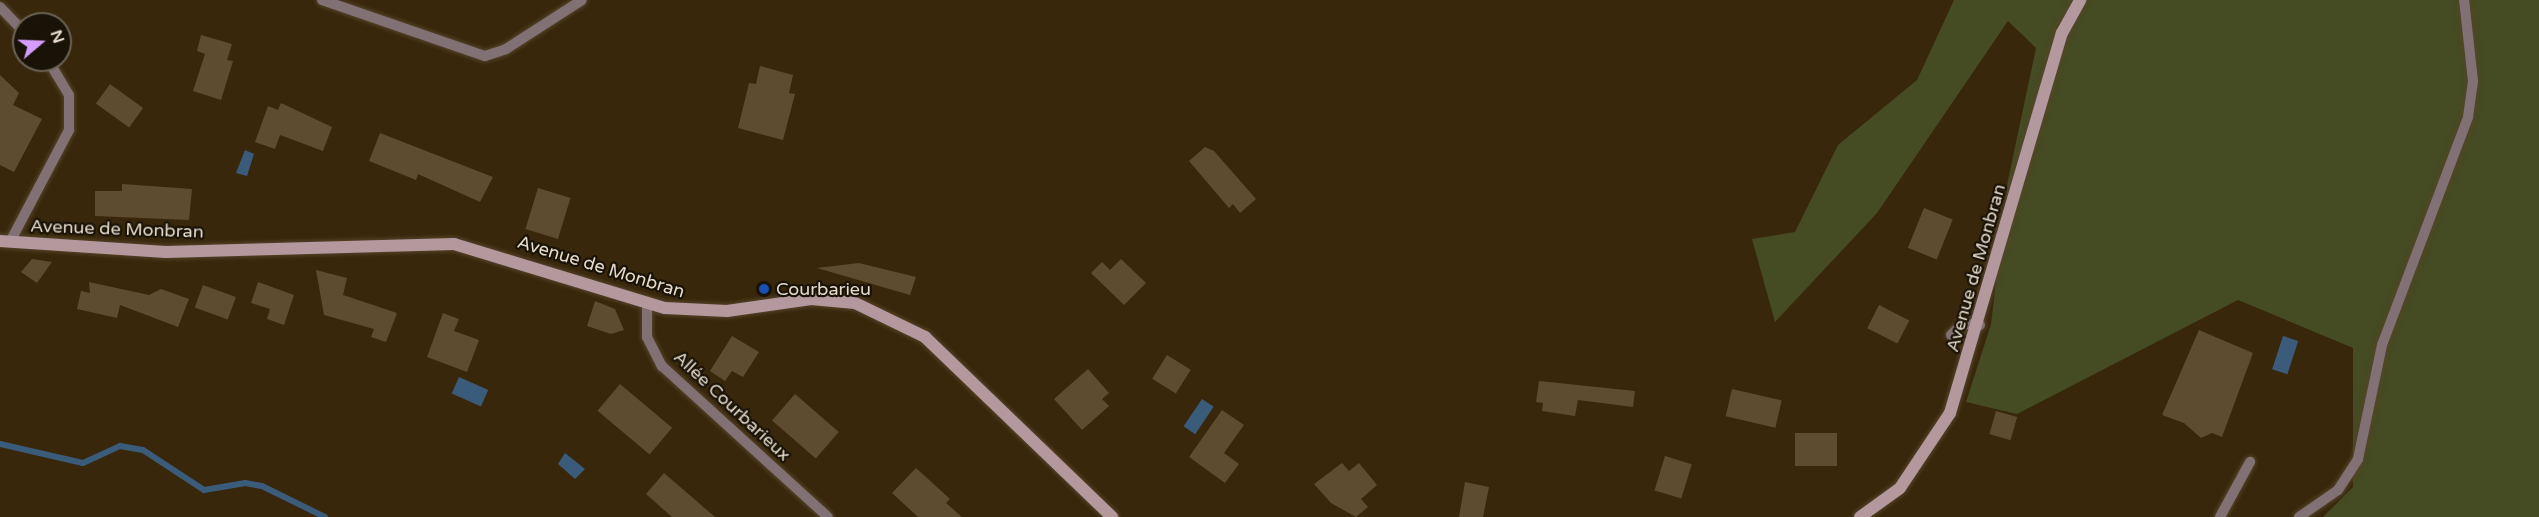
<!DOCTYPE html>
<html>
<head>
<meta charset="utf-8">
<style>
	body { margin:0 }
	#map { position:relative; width:2539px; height:517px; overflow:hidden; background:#38270b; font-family:"Varela Round",sans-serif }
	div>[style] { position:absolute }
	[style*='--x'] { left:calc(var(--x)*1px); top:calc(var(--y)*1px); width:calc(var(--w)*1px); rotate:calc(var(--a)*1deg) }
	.green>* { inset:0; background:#454b22 }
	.water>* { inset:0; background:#3a5c7a; transform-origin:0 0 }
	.stream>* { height:6px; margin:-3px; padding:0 3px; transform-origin:3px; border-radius:3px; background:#3a5c7a }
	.building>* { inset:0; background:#5e4c30; transform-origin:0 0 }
	.roads { filter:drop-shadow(0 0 2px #54442a) drop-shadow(0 0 2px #54442a) }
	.lane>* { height:10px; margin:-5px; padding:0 5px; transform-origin:5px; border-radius:5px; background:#827174 }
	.secondary>* { height:12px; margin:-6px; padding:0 6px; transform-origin:6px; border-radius:6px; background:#b3989e }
	.dots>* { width:16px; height:16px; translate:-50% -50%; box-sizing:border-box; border:3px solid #191207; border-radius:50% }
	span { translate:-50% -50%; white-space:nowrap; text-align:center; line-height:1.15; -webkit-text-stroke:4.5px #191207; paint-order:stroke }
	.street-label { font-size:18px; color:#e6dbcb }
	.poi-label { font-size:18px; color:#e6dbcb }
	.left { translate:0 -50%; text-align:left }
	.north { position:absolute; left:12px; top:12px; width:60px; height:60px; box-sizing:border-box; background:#191207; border:2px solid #6b6255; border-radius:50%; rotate:71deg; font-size:16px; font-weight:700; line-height:24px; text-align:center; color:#e6dbcb }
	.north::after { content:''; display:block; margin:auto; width:21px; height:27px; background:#d49cfc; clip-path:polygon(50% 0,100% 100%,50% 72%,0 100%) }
</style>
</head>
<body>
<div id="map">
	<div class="green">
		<i style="clip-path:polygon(1954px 0,2539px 0,2539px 517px,2323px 517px,2353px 487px,2353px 348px,2238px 300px,2017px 414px,1966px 402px,1991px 324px,2008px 180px,2036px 48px,2008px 21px,1877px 213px,1775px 322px,1752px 239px,1795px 232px,1838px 145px,1917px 80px)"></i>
	</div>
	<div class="water">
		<i style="clip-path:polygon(245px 150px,254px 154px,247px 176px,236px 173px)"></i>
		<i style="left:2283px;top:336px;width:16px;height:35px;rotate:18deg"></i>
		<i style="left:459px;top:377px;width:32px;height:18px;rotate:24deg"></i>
		<i style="left:1202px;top:399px;width:14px;height:33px;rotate:34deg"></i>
		<i style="clip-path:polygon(565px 453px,585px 469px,575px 479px,558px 464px)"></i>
	</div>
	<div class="stream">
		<i style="--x:0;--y:444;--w:85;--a:12.9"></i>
		<i style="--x:83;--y:463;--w:41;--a:-24.7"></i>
		<i style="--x:120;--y:446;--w:23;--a:10"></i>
		<i style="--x:143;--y:450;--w:73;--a:33.3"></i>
		<i style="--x:204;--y:490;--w:42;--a:-9.7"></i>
		<i style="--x:245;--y:483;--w:17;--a:10"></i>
		<i style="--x:262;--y:486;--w:70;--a:26.2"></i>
	</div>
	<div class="building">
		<i style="clip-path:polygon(201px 35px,232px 44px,227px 60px,233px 61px,221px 100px,193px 91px,205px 54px,197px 51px)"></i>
		<i style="clip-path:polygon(760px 66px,793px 75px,789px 93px,795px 94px,783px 140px,738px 128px,749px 83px,756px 84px)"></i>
		<i style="clip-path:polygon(0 75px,19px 93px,13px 105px,42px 119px,14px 172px,0 165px)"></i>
		<i style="left:110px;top:84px;width:41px;height:24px;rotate:36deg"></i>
		<i style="clip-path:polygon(281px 103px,332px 127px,323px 151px,280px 135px,275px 149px,255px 142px,268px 106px,278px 110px)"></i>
		<i style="clip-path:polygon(380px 133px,493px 177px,480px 202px,418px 174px,416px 180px,369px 161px)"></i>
		<i style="clip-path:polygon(1205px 147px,1214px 151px,1256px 199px,1240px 213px,1233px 204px,1229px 208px,1189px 161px)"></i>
		<i style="clip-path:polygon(122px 184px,192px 189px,189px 220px,95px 216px,95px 191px,122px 191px)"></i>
		<i style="left:538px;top:188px;width:34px;height:43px;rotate:17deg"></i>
		<i style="left:1924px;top:208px;width:31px;height:43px;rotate:22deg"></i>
		<i style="clip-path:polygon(32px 259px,52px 262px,37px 283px,21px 272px)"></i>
		<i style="clip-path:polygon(1121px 259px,1146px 283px,1124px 305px,1091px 273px,1102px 262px,1110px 270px)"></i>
		<i style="clip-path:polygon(859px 263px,916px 277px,910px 295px,817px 268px)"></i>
		<i style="clip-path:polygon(316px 270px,347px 278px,343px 295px,397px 313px,386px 342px,371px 337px,374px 329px,324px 315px)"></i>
		<i style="clip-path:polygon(89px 282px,149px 295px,161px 289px,189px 299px,178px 327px,120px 305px,117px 318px,77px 309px,81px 291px,90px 293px)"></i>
		<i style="clip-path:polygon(258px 282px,294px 295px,284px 325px,267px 319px,270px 309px,251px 303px)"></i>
		<i style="left:203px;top:285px;width:35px;height:24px;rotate:20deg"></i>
		<i style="clip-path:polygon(595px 301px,615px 309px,624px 330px,611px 334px,587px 326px)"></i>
		<i style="left:1879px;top:305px;width:34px;height:26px;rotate:27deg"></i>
		<i style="clip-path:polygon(443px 313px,459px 319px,454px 331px,479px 340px,467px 372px,427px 357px)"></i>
		<i style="clip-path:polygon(2199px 330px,2253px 353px,2222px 437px,2212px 433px,2201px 438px,2184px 423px,2162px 415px)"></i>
		<i style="clip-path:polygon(732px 336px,759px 352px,743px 377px,732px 371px,725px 381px,710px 371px)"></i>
		<i style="left:1167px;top:355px;width:28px;height:28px;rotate:32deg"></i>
		<i style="clip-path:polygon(1088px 369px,1109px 393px,1102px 399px,1109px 406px,1082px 430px,1054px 399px)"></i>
		<i style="clip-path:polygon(1539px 381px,1635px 391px,1633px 407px,1578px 400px,1575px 416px,1542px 411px,1543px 403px,1536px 402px)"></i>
		<i style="left:620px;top:384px;width:68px;height:35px;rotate:40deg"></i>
		<i style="left:1732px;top:389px;width:51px;height:28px;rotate:13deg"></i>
		<i style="left:795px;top:394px;width:58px;height:35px;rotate:41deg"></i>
		<i style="clip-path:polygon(1222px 410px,1244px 425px,1224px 453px,1239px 464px,1225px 483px,1189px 457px)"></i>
		<i style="left:1996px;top:411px;width:22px;height:24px;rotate:16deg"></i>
		<i style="left:1837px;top:433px;width:33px;height:42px;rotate:90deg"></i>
		<i style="left:1665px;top:456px;width:28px;height:36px;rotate:17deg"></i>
		<i style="clip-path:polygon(1342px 463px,1349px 471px,1359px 463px,1377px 485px,1361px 499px,1368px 507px,1356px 517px,1331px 503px,1314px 484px)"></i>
		<i style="clip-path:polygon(916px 468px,950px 499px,946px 503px,962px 517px,918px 517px,892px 493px)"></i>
		<i style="clip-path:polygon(664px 473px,715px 517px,672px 517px,646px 494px)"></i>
		<i style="clip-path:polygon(1465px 482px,1489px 487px,1483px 517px,1459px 517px)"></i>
	</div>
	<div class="roads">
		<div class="lane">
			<i style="--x:322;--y:0;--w:172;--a:19"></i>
			<i style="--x:485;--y:56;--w:22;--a:-18"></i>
			<i style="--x:506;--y:49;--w:90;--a:-32.8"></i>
			<i style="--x:0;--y:7;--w:35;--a:46"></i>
			<i style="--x:10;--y:242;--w:127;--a:-62.2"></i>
			<i style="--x:69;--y:130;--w:35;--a:-90"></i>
			<i style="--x:69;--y:95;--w:41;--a:-121"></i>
			<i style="--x:647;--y:303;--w:34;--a:90"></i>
			<i style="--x:647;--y:337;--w:33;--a:63"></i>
			<i style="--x:662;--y:366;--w:224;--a:42.3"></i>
			<i style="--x:1951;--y:335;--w:16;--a:-45"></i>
			<i style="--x:1962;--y:324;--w:18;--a:3"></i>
			<i style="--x:2220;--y:517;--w:63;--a:-61.4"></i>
			<i style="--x:2299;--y:517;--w:47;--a:-34.7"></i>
			<i style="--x:2338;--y:490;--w:37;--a:-57"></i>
			<i style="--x:2358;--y:459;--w:116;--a:-78.1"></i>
			<i style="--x:2382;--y:345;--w:244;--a:-69.3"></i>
			<i style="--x:2468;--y:117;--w:36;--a:-82"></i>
			<i style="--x:2473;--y:81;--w:81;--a:-96.3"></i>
		</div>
		<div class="secondary">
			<i style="--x:0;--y:241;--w:166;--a:3.8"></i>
			<i style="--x:166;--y:252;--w:288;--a:-1.6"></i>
			<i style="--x:454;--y:244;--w:220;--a:16.9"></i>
			<i style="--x:665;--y:308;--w:62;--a:2.8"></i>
			<i style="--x:727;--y:311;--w:85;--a:-8.1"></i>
			<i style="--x:811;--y:299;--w:44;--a:5.2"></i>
			<i style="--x:855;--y:303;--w:78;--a:25.9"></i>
			<i style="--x:925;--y:337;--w:260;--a:43.9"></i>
			<i style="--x:1860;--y:517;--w:49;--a:-35.9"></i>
			<i style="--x:1900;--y:488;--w:90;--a:-56.3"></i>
			<i style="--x:1950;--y:413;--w:396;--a:-73.6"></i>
			<i style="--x:2062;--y:33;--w:38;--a:-61"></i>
		</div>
	</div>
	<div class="dots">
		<i style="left:764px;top:289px;background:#1a4fb4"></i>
	</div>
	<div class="street-label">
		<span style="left:117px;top:229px;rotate:2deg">Avenue de Monbran</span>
		<span style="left:601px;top:267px;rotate:17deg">Avenue de Monbran</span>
		<span style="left:1976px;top:268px;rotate:-74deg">Avenue de Monbran</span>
		<span style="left:732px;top:406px;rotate:43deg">Allée Courbarieux</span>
	</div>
	<div class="poi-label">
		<span class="left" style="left:776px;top:289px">Courbarieu</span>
	</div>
	<div class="north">N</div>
</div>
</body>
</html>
